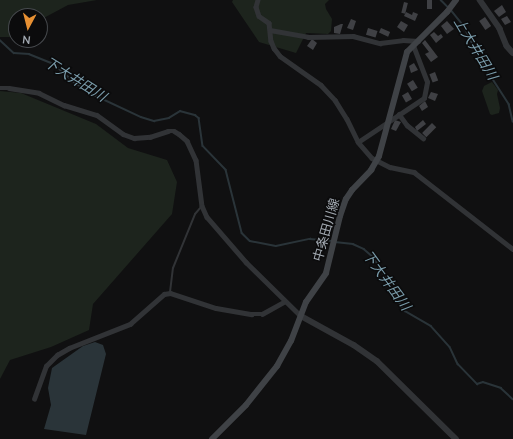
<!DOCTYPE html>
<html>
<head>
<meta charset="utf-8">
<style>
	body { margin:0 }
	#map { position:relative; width:513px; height:439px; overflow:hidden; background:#101011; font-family:"Nunito Sans","Noto Sans JP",sans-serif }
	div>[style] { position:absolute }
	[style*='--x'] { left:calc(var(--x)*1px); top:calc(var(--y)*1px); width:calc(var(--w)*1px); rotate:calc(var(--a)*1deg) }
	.green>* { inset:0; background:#1d241d }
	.water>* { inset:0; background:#2a3439 }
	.stream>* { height:1.5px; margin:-0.75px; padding:0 0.75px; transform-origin:0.75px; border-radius:0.75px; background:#2a3439 }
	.building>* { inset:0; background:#3f4044; transform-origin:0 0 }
	.service>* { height:2px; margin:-1px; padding:0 1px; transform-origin:1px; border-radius:1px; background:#313336 }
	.minor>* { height:4.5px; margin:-2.25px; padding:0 2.25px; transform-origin:2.25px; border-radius:2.25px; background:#313336 }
	.tertiary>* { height:5.5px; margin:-2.75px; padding:0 2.75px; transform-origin:2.75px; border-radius:2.75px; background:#313336 }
	.secondary>* { height:6px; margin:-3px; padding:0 3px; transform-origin:3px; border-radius:3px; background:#3f4246 }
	span { translate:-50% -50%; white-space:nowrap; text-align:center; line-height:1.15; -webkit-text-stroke:3px #0b0b0c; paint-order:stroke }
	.street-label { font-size:13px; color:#a2a9b1 }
	.water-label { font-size:14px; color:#7a9cab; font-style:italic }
	.north { position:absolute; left:8px; top:8px; width:40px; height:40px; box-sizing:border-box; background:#0b0b0c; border:1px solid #474a4e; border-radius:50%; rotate:187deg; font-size:11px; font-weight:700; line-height:16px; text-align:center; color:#a2a9b1 }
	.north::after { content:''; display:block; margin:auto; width:14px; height:18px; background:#e79033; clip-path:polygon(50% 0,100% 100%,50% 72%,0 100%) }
</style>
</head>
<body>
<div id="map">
	<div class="green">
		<i style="clip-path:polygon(0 0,97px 0,68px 5px,40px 20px,40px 16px,16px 16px,16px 33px,10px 37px,0 37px)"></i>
		<i style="clip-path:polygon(233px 0,329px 0,325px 4px,326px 9px,332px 19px,331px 31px,328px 34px,306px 33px,296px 53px,259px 42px,232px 2px)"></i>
		<i style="clip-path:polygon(492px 82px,498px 90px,497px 94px,500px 108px,499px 113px,492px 115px,490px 114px,482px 91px,484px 86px)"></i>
		<i style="clip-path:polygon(0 91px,21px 93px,96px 124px,128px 148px,167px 160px,177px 182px,172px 214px,93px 304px,89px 330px,51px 347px,10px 360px,0 379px)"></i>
	</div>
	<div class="water">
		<i style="clip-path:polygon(95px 342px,103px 345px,106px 354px,86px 435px,44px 429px,51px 405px,48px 388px,52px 368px,83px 346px)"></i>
	</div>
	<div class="stream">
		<i style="--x:441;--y:0;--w:10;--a:45"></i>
		<i style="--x:451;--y:10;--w:21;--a:51"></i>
		<i style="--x:464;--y:26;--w:37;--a:64"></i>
		<i style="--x:480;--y:59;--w:54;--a:57.2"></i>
		<i style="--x:509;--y:104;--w:18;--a:77"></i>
		<i style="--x:0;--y:40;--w:19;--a:43"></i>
		<i style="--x:14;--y:53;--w:15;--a:4"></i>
		<i style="--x:29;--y:54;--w:27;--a:22"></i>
		<i style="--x:54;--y:64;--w:27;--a:42"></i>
		<i style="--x:74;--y:82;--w:22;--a:34"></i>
		<i style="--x:92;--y:94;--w:54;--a:25.1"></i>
		<i style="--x:141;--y:117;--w:14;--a:17"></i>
		<i style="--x:154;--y:121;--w:15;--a:-11"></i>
		<i style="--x:169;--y:118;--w:13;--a:-32"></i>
		<i style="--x:180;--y:111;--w:16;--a:15"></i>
		<i style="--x:195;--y:115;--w:5;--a:37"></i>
		<i style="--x:199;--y:118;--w:28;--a:82"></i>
		<i style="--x:203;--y:146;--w:33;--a:46"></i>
		<i style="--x:226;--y:170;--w:65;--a:75.7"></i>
		<i style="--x:242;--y:233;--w:11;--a:45"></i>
		<i style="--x:250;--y:241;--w:26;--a:11"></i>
		<i style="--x:276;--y:246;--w:35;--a:-12"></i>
		<i style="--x:310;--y:239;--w:21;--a:5"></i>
		<i style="--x:335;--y:242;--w:18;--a:6"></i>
		<i style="--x:353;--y:244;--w:12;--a:24"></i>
		<i style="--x:364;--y:249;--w:11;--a:41"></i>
		<i style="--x:372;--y:256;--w:19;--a:55"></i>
		<i style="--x:383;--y:272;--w:21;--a:65"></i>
		<i style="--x:392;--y:291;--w:24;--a:57"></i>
		<i style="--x:405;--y:311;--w:30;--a:30"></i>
		<i style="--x:431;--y:326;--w:28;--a:48"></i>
		<i style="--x:450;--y:347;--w:19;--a:65"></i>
		<i style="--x:458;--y:364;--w:28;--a:46"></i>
		<i style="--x:477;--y:384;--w:6;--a:-18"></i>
		<i style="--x:483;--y:382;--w:19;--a:18"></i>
		<i style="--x:501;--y:388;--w:16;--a:43"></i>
	</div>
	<div class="building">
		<i style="left:427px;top:0;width:5px;height:9px"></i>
		<i style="left:404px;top:2px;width:4px;height:11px;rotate:14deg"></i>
		<i style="clip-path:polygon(502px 5px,506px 12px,499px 17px,494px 11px)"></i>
		<i style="clip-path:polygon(406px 12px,412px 15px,413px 12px,418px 14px,415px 21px,404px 16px)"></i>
		<i style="clip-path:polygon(507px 16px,511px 22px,505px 25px,501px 19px)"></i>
		<i style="left:485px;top:17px;width:11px;height:7px;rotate:56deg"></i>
		<i style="clip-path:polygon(351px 19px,356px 21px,353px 30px,347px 28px)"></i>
		<i style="clip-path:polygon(401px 21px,408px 25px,404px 32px,397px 27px)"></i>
		<i style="clip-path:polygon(447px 21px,454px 29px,447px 34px,441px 26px)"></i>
		<i style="clip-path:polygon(341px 24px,343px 24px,340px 34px,334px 33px,334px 27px)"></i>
		<i style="left:368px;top:28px;width:10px;height:7px;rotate:17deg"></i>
		<i style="left:381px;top:28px;width:10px;height:5px;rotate:24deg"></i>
		<i style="clip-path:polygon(434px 32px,438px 36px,441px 34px,443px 37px,436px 43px,430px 35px)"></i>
		<i style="clip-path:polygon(312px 39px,317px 43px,313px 50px,307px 46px)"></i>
		<i style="clip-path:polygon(425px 40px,438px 57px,431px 62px,425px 54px,429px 52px,422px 43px)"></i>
		<i style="clip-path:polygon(414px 63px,418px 70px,411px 73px,409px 66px)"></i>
		<i style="left:435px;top:72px;width:9px;height:6px;rotate:69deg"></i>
		<i style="left:413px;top:80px;width:9px;height:7px;rotate:58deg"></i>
		<i style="left:408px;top:92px;width:8px;height:7px;rotate:60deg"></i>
		<i style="clip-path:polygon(431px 92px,438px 94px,435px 101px,428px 98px)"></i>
		<i style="clip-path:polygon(425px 101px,428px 107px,422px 111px,419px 106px)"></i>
		<i style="clip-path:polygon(395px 120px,401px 122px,396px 131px,391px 129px)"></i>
		<i style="clip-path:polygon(423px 120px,426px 124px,417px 131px,415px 127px)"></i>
		<i style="left:432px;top:123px;width:6px;height:14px;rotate:45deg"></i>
	</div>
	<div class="service">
		<i style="--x:170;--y:292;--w:24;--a:-83"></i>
		<i style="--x:173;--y:268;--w:58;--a:-67.8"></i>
		<i style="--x:195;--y:214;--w:9;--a:-49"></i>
	</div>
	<div class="minor">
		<i style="--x:258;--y:0;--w:7;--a:106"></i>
		<i style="--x:256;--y:7;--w:9;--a:72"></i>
		<i style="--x:259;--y:16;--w:12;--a:35"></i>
		<i style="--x:269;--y:23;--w:18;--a:84"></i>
		<i style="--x:271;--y:41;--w:8;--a:67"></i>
		<i style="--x:274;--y:48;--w:10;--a:53"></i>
		<i style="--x:280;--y:56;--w:50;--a:35.3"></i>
		<i style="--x:321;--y:85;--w:21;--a:47"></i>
		<i style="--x:335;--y:100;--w:22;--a:58"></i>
		<i style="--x:347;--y:119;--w:25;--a:64"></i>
		<i style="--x:358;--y:142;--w:21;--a:49"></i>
		<i style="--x:372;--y:158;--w:20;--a:27"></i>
		<i style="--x:390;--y:167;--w:25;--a:12"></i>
		<i style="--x:414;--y:172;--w:125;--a:37.9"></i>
		<i style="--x:270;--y:30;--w:39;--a:10"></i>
		<i style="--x:308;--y:37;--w:45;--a:-1.3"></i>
		<i style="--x:353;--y:36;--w:28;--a:15"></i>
		<i style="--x:380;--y:43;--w:23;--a:-7"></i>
		<i style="--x:403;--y:40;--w:15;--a:4"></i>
		<i style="--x:0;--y:88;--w:9;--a:0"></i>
		<i style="--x:9;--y:88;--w:30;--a:9"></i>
		<i style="--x:39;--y:93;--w:28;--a:26"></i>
		<i style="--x:64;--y:105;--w:34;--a:17"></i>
		<i style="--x:97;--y:115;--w:32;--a:36"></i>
		<i style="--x:123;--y:134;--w:12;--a:20"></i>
		<i style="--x:134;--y:138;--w:16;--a:-4"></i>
		<i style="--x:150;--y:137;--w:19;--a:-18"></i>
		<i style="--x:168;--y:131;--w:6;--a:0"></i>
		<i style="--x:174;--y:131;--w:6;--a:31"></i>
		<i style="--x:179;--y:134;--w:11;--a:41"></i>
		<i style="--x:187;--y:141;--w:21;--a:65"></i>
		<i style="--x:196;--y:160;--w:46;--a:82.6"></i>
		<i style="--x:202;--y:206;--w:12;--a:66"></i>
		<i style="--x:207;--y:217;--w:60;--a:49.1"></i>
		<i style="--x:246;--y:262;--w:77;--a:44.5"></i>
		<i style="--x:399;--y:114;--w:14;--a:54"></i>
		<i style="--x:407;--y:125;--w:21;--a:39"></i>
		<i style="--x:358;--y:142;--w:79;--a:-33.7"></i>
		<i style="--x:424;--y:98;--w:16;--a:-79"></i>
		<i style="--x:427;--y:82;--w:39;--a:-111"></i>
		<i style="--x:34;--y:399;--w:35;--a:-70"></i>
		<i style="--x:46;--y:366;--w:16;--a:-45"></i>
		<i style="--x:57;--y:355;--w:14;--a:-30"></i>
		<i style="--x:69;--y:348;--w:66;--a:-21.5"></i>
		<i style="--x:130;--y:324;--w:45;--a:-41.4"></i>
		<i style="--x:164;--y:294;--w:6;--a:-9"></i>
		<i style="--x:170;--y:293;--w:48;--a:18.1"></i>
		<i style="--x:216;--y:308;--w:36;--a:10"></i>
		<i style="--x:251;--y:314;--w:11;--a:0"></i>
		<i style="--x:262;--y:314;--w:26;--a:-29"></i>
	</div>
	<div class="tertiary">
		<i style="--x:480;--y:0;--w:35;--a:55"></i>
		<i style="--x:500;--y:29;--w:18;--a:68"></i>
		<i style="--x:507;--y:46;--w:9;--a:49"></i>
		<i style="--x:301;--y:316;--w:60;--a:28.7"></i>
		<i style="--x:354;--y:345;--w:28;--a:35"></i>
		<i style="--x:377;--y:361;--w:111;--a:44.6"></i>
	</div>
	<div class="secondary">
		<i style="--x:212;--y:439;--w:48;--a:-45"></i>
		<i style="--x:246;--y:405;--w:50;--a:-51.5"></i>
		<i style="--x:277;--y:366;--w:29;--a:-61"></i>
		<i style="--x:291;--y:341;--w:42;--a:-69"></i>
		<i style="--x:306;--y:302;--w:35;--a:-55"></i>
		<i style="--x:326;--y:273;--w:59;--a:-76.2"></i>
		<i style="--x:340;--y:216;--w:18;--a:-71"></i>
		<i style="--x:346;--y:199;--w:11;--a:-56"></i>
		<i style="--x:352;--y:190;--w:28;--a:-46"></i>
		<i style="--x:371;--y:170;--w:16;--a:-60"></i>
		<i style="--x:379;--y:156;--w:108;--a:-74.9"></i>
		<i style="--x:407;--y:52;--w:57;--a:-45"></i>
		<i style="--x:447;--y:12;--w:15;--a:-53"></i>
	</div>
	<div class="street-label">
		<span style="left:327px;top:230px;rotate:-74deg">中条田川線</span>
	</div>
	<div class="water-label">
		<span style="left:475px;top:49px;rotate:59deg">上大井田川</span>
		<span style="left:75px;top:80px;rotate:32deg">下大井田川</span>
		<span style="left:386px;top:281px;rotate:54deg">下大井田川</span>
	</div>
	<div class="north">N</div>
</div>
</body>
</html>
